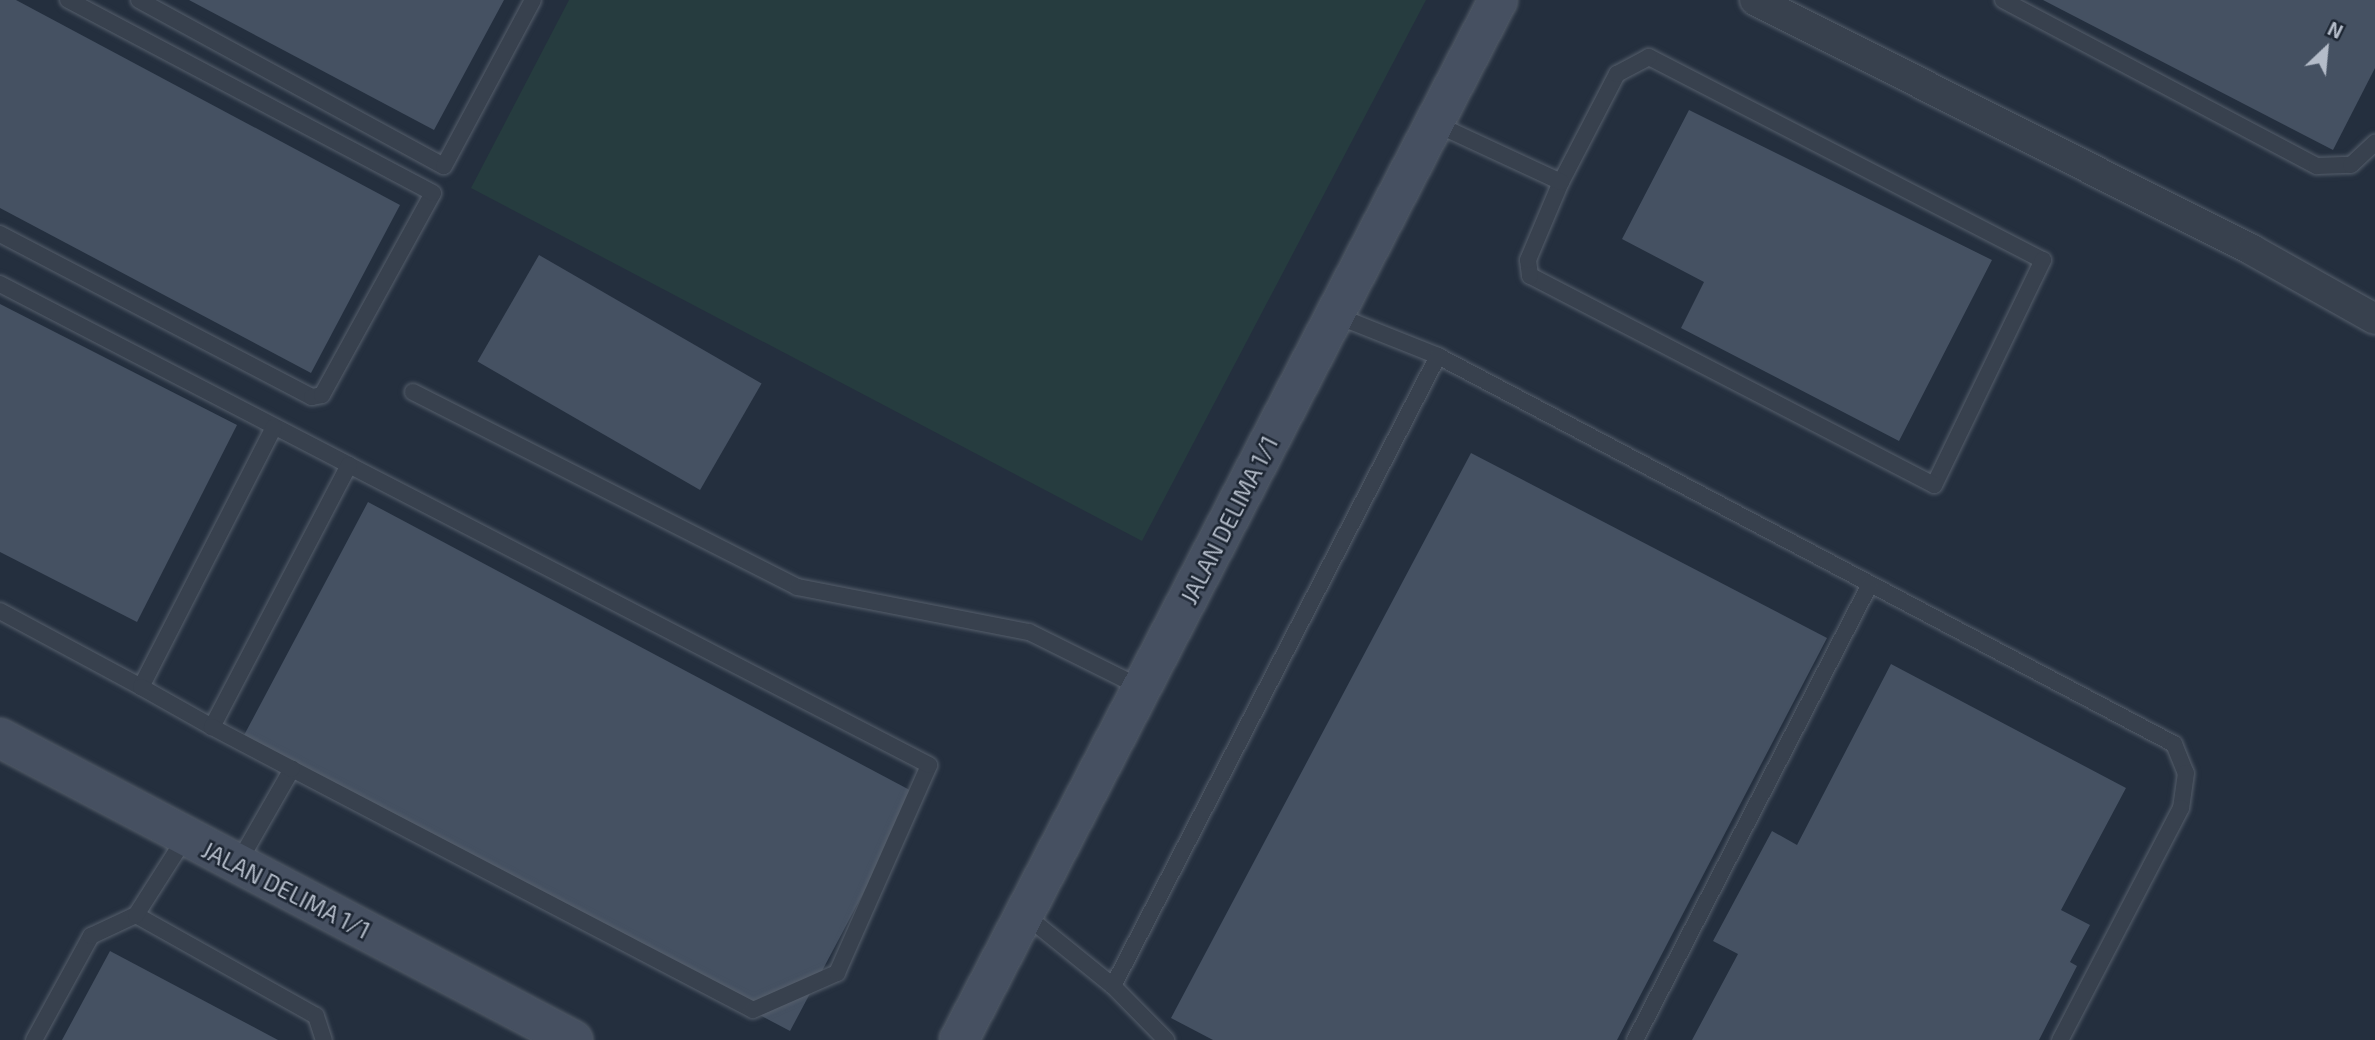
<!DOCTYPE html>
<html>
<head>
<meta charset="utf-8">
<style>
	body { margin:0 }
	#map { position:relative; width:2375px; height:1040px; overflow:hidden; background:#242f3e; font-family:"Exo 2",sans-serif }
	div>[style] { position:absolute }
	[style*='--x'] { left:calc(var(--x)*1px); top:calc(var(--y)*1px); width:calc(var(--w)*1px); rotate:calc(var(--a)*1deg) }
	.green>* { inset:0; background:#263c3f }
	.building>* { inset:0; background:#455162; transform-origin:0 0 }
	.roads { filter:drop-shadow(0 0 2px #565f6c) drop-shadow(0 0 2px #565f6c) }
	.lane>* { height:16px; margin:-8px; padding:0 8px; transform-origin:8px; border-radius:8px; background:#38414e }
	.street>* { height:30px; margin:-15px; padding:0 15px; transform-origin:15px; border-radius:15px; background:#38414e }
	.secondary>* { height:38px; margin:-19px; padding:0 19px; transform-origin:19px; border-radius:19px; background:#465061 }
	span { translate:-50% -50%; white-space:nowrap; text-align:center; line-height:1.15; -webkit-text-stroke:5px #1d2633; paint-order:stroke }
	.street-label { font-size:23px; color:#b4bcc9 }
	.north { position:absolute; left:2291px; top:14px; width:70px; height:70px; -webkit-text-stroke:5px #1d2633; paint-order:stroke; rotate:26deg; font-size:19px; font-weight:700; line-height:28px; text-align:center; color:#b4bcc9 }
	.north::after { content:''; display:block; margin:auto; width:24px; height:32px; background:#b4bcc9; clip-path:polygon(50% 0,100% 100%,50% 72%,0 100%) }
</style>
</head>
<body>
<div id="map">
	<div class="green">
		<i style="clip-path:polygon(569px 0,1426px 0,1142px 541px,471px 188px)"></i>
	</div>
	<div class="building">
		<i style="clip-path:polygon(0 0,16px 0,400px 205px,311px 373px,0 208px)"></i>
		<i style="clip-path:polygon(189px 0,504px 0,434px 130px)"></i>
		<i style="clip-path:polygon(2043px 0,2375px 0,2375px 68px,2333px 150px)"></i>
		<i style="clip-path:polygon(1689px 110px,1992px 260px,1899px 441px,1681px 328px,1704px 282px,1622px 239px)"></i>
		<i style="left:539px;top:255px;width:257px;height:123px;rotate:30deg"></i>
		<i style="clip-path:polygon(0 304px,237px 425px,137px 622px,0 552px)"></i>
		<i style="clip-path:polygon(1471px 453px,1827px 638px,1617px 1040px,1213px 1040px,1171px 1018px)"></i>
		<i style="left:368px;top:502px;width:621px;height:269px;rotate:28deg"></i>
		<i style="clip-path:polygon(1891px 664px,2126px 788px,2061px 910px,2090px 925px,2070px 962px,2077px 966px,2039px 1040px,1692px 1040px,1738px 954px,1713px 941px,1772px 831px,1797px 845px)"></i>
		<i style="clip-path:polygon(110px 951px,278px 1040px,62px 1040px)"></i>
	</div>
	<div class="roads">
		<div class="lane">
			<i style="--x:139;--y:0;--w:347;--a:28.6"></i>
			<i style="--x:444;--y:166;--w:188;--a:-61.8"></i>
			<i style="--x:2003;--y:0;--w:355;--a:27.9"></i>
			<i style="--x:2317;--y:166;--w:34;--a:-2"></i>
			<i style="--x:2351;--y:165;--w:33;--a:-43"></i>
			<i style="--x:1649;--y:57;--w:443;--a:27.3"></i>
			<i style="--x:2043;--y:260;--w:250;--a:115.8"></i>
			<i style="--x:1934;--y:485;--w:455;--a:-152.6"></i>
			<i style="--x:1530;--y:276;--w:16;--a:-97"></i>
			<i style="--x:1528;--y:260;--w:85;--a:-67.1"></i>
			<i style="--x:1561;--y:182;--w:122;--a:-62.6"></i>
			<i style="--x:1617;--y:74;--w:36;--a:-28"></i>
			<i style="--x:1434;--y:123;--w:140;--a:24.9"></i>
			<i style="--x:0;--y:234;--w:352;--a:27.6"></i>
			<i style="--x:312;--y:397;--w:10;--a:-11"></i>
			<i style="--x:322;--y:395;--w:230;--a:-61.2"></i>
			<i style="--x:433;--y:193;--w:413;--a:-152.1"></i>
			<i style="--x:0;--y:284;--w:393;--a:27.4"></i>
			<i style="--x:1335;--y:315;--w:111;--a:21.7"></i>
			<i style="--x:413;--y:392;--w:431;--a:26.9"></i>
			<i style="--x:797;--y:587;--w:236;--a:11"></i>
			<i style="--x:1029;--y:632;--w:126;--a:26.4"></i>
			<i style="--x:0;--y:611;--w:160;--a:28.3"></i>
			<i style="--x:141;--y:687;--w:292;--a:-62.9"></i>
			<i style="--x:141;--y:687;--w:81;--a:29.4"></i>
			<i style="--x:237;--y:865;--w:111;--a:-60.2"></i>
			<i style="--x:292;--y:769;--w:520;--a:27.6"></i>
			<i style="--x:753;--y:1010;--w:92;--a:-23.8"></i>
			<i style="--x:837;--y:973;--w:227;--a:-66.1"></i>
			<i style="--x:929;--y:765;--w:653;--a:-152.65"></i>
			<i style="--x:349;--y:465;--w:296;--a:117.6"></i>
			<i style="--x:212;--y:727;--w:90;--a:27.7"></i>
			<i style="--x:1024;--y:914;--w:114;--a:39"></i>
			<i style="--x:1113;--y:986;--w:76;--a:45.5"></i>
			<i style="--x:136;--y:915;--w:206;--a:29.3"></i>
			<i style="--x:316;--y:1016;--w:25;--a:72"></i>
			<i style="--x:1113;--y:986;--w:709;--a:-62.71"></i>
			<i style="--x:1438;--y:356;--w:832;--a:27.8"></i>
			<i style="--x:2174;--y:744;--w:31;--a:68"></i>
			<i style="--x:2186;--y:773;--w:35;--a:98"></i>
			<i style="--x:2181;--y:808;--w:262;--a:117.5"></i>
			<i style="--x:34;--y:1040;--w:119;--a:-61.3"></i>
			<i style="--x:91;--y:936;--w:50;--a:-25"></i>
			<i style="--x:136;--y:915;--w:91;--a:-57.5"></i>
			<i style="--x:1635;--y:1040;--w:511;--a:-62.73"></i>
		</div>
		<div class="street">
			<i style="--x:1755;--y:0;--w:556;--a:26.7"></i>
			<i style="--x:2252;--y:250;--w:141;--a:29.3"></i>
		</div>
		<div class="secondary">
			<i style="--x:0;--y:738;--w:648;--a:27.79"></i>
			<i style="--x:959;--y:1040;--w:1171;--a:-62.6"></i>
		</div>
	</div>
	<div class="street-label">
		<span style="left:1229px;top:520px;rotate:-63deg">JALAN DELIMA 1/1</span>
		<span style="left:286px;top:890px;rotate:27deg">JALAN DELIMA 1/1</span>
	</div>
	<div class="north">N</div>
</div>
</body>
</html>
